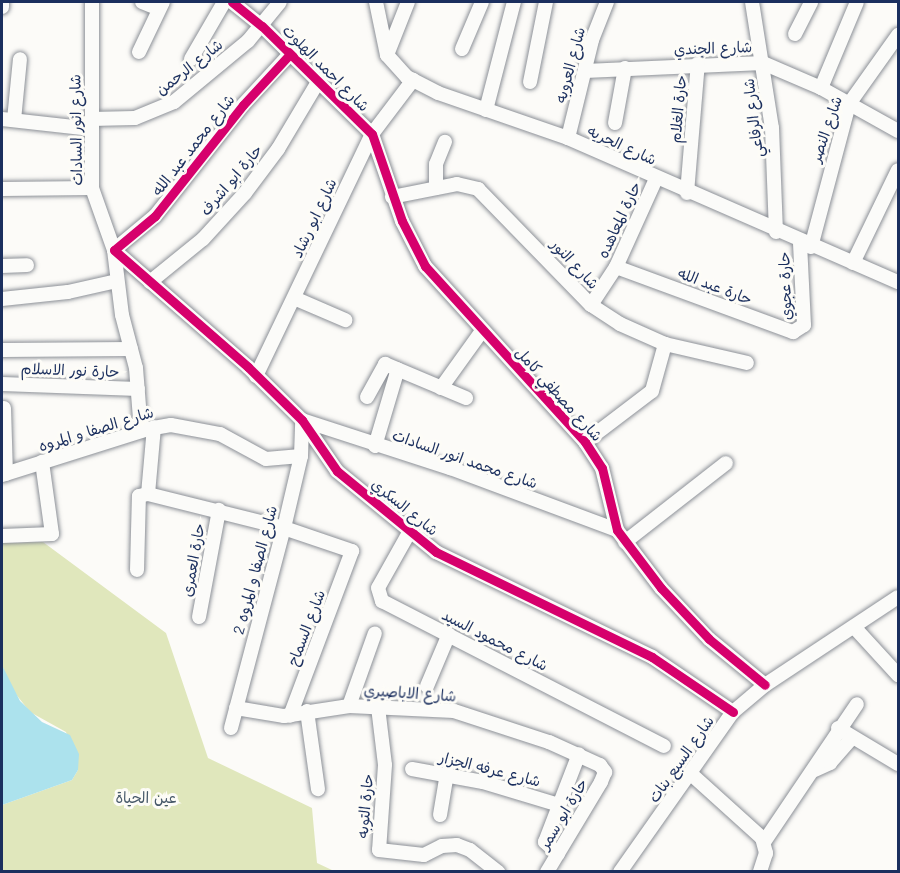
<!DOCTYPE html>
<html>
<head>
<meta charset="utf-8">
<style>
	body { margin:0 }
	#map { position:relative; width:900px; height:873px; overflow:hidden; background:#fcfbf8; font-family:Mali,"Playpen Sans Arabic",sans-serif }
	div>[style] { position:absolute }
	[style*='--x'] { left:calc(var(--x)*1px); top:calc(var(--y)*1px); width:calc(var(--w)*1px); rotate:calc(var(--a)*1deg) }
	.green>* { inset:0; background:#e0e7bc }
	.water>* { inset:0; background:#ace2ed }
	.roads { filter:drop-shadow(0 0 2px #8c9097) drop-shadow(0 0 2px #8c9097) }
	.minor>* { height:14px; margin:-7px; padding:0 7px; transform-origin:7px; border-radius:7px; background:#fbfbf9 }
	.cycleway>* { height:9px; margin:-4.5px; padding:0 4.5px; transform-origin:4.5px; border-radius:4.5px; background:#d6006c }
	span { translate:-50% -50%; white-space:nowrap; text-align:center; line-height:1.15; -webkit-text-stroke:6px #fdfcf7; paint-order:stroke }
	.street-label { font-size:15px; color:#1b2f5e }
	.park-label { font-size:15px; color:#475969 }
	.frame { position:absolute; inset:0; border:3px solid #1b2f5e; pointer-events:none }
</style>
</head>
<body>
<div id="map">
	<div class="green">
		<i style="clip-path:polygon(43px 542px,166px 633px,208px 758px,312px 808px,317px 863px,334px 871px,2px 872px,2px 805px,72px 780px,78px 770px,66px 732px,30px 712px,11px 688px,2px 665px,2px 543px)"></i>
	</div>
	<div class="water">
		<i style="clip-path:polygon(2px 665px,20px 701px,42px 722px,70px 735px,79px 754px,78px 770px,72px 780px,2px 805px)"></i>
	</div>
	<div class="roads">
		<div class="minor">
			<i style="--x:92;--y:2;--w:186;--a:90"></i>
			<i style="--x:92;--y:188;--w:66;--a:70.5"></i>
			<i style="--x:114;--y:250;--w:65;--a:83"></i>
			<i style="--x:122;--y:315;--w:55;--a:75.2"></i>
			<i style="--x:136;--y:368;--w:63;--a:85.5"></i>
			<i style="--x:142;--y:2;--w:18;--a:22"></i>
			<i style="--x:232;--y:2;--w:38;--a:39"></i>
			<i style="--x:262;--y:26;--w:154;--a:44.5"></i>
			<i style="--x:372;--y:134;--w:92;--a:71"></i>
			<i style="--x:402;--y:221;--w:51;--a:62.9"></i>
			<i style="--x:425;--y:266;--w:238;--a:47.7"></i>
			<i style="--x:585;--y:442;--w:31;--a:57"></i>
			<i style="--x:602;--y:468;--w:64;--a:76.4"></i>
			<i style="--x:617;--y:530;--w:73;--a:52.8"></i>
			<i style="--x:661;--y:588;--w:70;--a:46.7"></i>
			<i style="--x:709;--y:639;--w:72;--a:39.4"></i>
			<i style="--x:376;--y:2;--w:54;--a:78.3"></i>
			<i style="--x:387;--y:55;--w:30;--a:48"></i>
			<i style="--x:407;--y:77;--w:35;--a:27"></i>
			<i style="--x:438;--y:93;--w:138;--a:19.1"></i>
			<i style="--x:568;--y:138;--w:360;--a:23.6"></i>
			<i style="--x:752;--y:2;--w:128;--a:81"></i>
			<i style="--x:772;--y:128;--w:104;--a:87.8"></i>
			<i style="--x:2;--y:7;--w:5;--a:-90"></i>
			<i style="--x:795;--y:34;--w:36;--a:-63"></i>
			<i style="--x:462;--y:49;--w:51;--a:-66.9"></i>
			<i style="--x:139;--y:52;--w:55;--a:-64.4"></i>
			<i style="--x:290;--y:54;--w:69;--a:132.7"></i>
			<i style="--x:243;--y:105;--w:142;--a:128.4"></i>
			<i style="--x:155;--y:216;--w:53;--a:140.3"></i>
			<i style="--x:114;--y:250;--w:178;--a:41.1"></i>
			<i style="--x:248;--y:367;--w:76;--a:44.5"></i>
			<i style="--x:302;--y:420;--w:62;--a:55.5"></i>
			<i style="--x:337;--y:471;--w:128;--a:39.3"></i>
			<i style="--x:436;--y:552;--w:240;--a:25.9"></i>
			<i style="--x:652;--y:657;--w:98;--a:34.2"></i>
			<i style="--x:387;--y:55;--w:57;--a:-68.4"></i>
			<i style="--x:191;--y:59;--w:66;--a:-59.9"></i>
			<i style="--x:585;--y:71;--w:178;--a:-2.6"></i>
			<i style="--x:763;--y:63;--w:63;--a:23.3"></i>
			<i style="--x:821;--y:88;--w:88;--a:29.2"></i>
			<i style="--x:530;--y:82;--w:82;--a:-78.7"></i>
			<i style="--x:821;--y:88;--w:93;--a:-67.3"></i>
			<i style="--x:486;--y:110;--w:112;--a:-75.5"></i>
			<i style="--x:2;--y:119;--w:90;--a:6.4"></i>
			<i style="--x:91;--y:119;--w:44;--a:-1.3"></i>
			<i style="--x:135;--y:118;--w:42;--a:-22.3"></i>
			<i style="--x:174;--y:102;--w:96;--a:-39.5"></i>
			<i style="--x:248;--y:41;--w:50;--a:-50.6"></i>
			<i style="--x:14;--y:120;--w:61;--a:-84.4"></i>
			<i style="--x:615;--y:123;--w:56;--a:-79.7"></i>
			<i style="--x:568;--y:138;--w:101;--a:-76.2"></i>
			<i style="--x:592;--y:40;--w:41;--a:-68.5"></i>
			<i style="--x:436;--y:188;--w:24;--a:-90"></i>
			<i style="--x:436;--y:164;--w:24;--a:-68"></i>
			<i style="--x:2;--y:189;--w:90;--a:-0.6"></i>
			<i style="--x:687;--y:193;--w:130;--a:-85.2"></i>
			<i style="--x:392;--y:197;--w:66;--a:-11.3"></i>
			<i style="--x:457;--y:184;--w:22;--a:13"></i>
			<i style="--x:478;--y:189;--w:162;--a:45.8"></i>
			<i style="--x:591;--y:305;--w:35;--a:33"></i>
			<i style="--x:620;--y:324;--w:49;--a:24"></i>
			<i style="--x:665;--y:344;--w:84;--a:13"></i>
			<i style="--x:811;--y:247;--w:148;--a:-75.1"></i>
			<i style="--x:849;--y:104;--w:85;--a:-54.6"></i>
			<i style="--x:853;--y:263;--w:103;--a:-64.2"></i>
			<i style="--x:2;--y:266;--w:25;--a:-2"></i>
			<i style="--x:616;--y:267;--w:189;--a:20.2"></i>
			<i style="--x:793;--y:332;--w:13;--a:-32"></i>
			<i style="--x:804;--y:325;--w:83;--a:-92.8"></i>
			<i style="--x:150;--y:282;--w:68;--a:-39.1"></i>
			<i style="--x:203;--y:239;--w:62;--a:-47.6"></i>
			<i style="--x:245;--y:193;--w:55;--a:-53.1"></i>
			<i style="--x:278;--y:149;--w:78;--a:-59.2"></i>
			<i style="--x:294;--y:298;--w:56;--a:23.3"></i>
			<i style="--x:2;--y:299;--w:66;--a:-6.1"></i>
			<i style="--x:68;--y:292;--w:50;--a:-12.7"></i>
			<i style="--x:591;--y:305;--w:45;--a:-56.7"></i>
			<i style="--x:616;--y:267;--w:97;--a:-65.6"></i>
			<i style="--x:2;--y:350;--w:129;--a:-0.4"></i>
			<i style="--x:256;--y:376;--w:268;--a:-64.4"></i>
			<i style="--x:372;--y:134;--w:68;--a:-52.8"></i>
			<i style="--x:2;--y:384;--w:136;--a:2.1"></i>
			<i style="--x:441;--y:388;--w:70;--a:-54.3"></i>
			<i style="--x:367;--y:397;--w:38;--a:-61"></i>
			<i style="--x:385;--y:364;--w:88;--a:22.8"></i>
			<i style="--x:4;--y:408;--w:66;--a:88.3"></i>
			<i style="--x:585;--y:442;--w:84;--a:-37.3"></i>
			<i style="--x:652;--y:391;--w:49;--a:-74.5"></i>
			<i style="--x:375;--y:446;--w:80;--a:-73.4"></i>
			<i style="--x:2;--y:475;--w:153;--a:-17.5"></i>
			<i style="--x:148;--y:429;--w:23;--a:-10"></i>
			<i style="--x:171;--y:425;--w:50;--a:10.4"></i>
			<i style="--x:220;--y:434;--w:52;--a:28.5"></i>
			<i style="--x:266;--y:459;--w:35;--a:-5"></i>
			<i style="--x:148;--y:494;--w:140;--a:14"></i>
			<i style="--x:284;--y:528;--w:72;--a:18.7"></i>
			<i style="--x:352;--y:551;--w:176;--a:110.6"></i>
			<i style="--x:410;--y:531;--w:65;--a:119.3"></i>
			<i style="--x:378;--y:588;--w:14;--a:73"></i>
			<i style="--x:382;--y:601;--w:317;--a:27.2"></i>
			<i style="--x:2;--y:536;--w:50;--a:-2.3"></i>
			<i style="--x:52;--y:534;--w:73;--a:-97.9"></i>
			<i style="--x:625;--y:542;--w:128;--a:-38"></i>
			<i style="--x:137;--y:570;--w:74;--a:-88.5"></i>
			<i style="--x:139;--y:496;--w:9;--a:-13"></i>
			<i style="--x:148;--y:494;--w:67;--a:-84.9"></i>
			<i style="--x:199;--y:617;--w:109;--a:-79.4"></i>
			<i style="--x:855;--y:628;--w:64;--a:47.5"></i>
			<i style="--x:427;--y:686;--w:56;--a:-67.1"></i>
			<i style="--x:349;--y:706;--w:77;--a:-70.4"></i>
			<i style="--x:378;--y:707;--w:58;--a:83.1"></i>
			<i style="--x:385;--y:765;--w:85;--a:94"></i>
			<i style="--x:379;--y:850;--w:45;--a:6.3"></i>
			<i style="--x:424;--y:855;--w:20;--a:-27"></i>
			<i style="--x:442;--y:846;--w:15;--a:-4"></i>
			<i style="--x:457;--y:845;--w:14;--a:21"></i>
			<i style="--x:470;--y:850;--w:36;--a:38"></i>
			<i style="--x:236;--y:708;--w:49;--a:9.5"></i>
			<i style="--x:284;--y:716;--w:66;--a:-8.7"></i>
			<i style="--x:349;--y:706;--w:105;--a:2.7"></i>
			<i style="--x:454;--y:711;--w:100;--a:18.1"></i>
			<i style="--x:549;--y:742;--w:56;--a:24.3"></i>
			<i style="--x:600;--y:765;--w:9;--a:54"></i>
			<i style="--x:605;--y:772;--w:11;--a:112"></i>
			<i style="--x:601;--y:782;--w:105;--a:121"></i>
			<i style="--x:307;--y:711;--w:79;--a:82"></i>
			<i style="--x:231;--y:728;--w:207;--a:-75.2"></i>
			<i style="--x:284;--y:528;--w:74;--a:-76.7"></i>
			<i style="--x:301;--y:456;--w:36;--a:-88"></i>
			<i style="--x:302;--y:420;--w:156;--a:18"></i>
			<i style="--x:450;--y:468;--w:178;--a:20.4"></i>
			<i style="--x:838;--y:728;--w:70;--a:31"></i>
			<i style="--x:412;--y:769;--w:72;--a:10.4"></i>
			<i style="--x:483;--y:782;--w:79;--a:16.8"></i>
			<i style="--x:815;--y:770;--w:17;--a:-25"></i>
			<i style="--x:830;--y:763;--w:33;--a:-49"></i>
			<i style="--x:690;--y:773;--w:97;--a:42.1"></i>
			<i style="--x:762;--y:838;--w:16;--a:75"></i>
			<i style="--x:766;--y:853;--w:20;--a:108"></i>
			<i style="--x:440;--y:815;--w:43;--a:-80.5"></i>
			<i style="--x:764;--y:842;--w:166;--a:-56"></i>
			<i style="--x:558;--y:854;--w:18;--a:-137"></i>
			<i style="--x:545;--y:842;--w:94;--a:-68.9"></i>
			<i style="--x:620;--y:872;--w:196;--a:-54.8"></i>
			<i style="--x:733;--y:712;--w:42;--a:-40.2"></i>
			<i style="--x:765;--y:685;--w:159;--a:-33.5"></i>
		</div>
	</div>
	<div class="cycleway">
		<i style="--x:232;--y:2;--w:38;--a:39"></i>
		<i style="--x:262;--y:26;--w:154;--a:44.5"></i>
		<i style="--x:372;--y:134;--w:92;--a:71"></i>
		<i style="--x:402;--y:221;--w:51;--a:62.9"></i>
		<i style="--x:425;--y:266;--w:238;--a:47.7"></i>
		<i style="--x:585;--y:442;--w:31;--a:57"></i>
		<i style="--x:602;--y:468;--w:64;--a:76.4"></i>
		<i style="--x:617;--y:530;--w:73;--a:52.8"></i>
		<i style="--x:661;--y:588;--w:70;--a:46.7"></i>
		<i style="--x:709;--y:639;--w:72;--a:39.4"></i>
		<i style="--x:290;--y:54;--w:69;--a:132.7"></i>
		<i style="--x:243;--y:105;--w:142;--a:128.4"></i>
		<i style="--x:155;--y:216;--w:53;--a:140.3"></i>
		<i style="--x:114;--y:250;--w:178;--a:41.1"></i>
		<i style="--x:248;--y:367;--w:76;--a:44.5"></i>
		<i style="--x:302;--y:420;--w:62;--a:55.5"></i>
		<i style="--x:337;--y:471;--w:128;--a:39.3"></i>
		<i style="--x:436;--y:552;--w:240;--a:25.9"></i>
		<i style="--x:652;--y:657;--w:98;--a:34.2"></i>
	</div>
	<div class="street-label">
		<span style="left:713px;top:48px;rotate:-2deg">شارع الجندي</span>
		<span style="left:570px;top:65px;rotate:-75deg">شارع العروبه</span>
		<span style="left:189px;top:67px;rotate:-38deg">شارع الرحمن</span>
		<span style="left:326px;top:68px;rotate:45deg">شارع احمد الهلوت</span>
		<span style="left:678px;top:109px;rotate:-85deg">حارة الغلام</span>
		<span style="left:753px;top:118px;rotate:-97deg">شارع الرفاعي</span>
		<span style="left:826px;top:129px;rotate:-71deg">شارع النصر</span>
		<span style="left:76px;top:130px;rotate:-91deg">شارع انور السادات</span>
		<span style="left:193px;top:145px;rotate:-52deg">شارع محمد عبد الله</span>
		<span style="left:622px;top:145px;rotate:25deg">شارع الحريه</span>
		<span style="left:231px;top:180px;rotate:-50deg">حارة ابو اشرف</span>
		<span style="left:314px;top:218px;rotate:-65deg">شارع ابو رشاد</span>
		<span style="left:619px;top:220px;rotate:-65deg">حارة المعاهده</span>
		<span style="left:575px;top:264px;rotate:47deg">شارع النور</span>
		<span style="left:715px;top:286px;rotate:21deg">حارة عبد الله</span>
		<span style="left:785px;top:286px;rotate:-92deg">حارة عجوي</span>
		<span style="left:70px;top:370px;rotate:2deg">حارة نور الاسلام</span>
		<span style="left:559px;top:394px;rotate:48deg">شارع مصطفي كامل</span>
		<span style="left:96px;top:429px;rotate:-17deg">شارع الصفا و المروه</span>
		<span style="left:465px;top:459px;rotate:19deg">شارع محمد انور السادات</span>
		<span style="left:405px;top:507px;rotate:39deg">شارع السكري</span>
		<span style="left:193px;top:560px;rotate:-80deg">حارة العمرى</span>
		<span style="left:255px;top:570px;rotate:-75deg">شارع الصفا و المروه 2</span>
		<span style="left:306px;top:628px;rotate:-69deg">شارع السماح</span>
		<span style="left:495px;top:640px;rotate:27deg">شارع محمود السيد</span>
		<span style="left:410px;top:693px;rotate:4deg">شارع الاباصيري</span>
		<span style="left:681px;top:759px;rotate:-55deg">شارع السبع بنات</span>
		<span style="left:490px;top:769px;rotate:14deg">شارع عرفه الجزار</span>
		<span style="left:365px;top:806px;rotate:-85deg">حارة التوبه</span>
		<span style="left:563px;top:814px;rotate:-59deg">حارة ابو سمر</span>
	</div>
	<div class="park-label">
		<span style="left:146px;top:798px">عين الحياة</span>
	</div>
	<div class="frame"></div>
</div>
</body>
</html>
